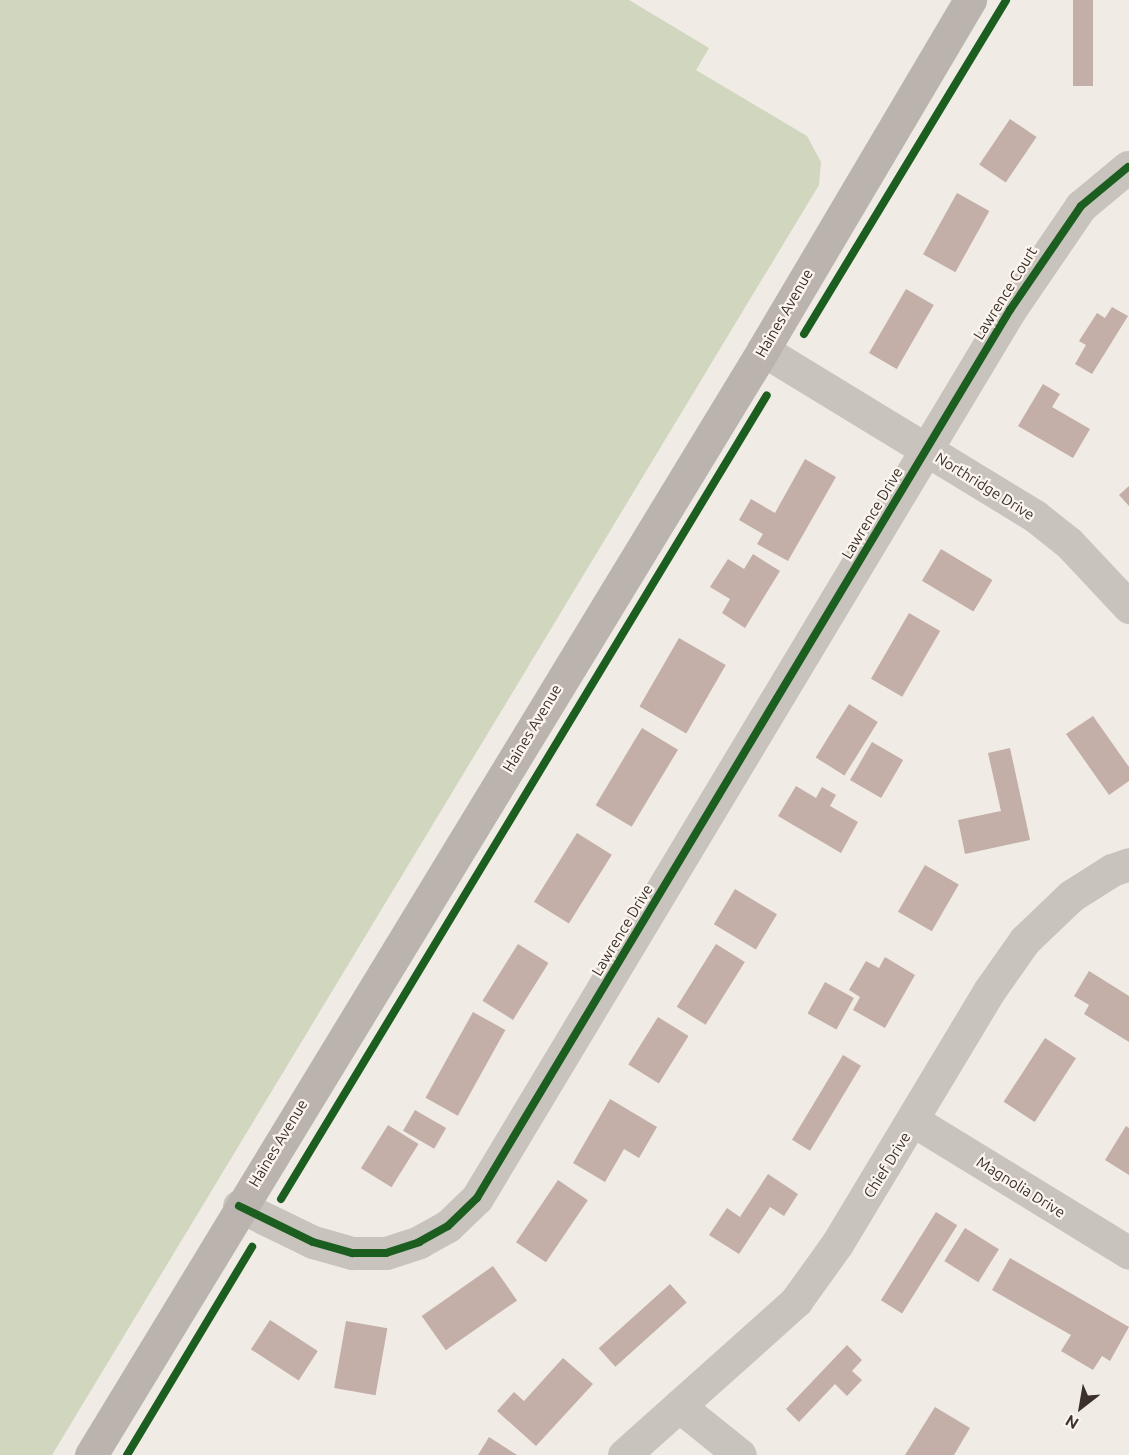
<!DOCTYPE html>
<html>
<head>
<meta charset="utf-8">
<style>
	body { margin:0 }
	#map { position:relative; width:1129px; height:1455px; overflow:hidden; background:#f0ebe5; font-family:Ubuntu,sans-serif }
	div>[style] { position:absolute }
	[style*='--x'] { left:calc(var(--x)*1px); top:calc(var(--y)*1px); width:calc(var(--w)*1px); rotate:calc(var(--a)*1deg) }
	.green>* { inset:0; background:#d1d6bf }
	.building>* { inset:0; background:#c3afa7; transform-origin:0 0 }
	.street>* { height:33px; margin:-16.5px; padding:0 16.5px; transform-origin:16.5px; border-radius:16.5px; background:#c9c3be }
	.secondary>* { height:33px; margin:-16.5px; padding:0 16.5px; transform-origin:16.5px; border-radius:16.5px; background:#bab3ae }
	.cycleway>* { height:8px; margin:-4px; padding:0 4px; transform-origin:4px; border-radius:4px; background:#1b5e20 }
	span { translate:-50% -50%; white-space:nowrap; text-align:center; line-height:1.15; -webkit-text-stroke:4.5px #fbf5ee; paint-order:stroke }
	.street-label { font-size:15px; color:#3b302b }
	.north { position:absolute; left:1051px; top:1377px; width:60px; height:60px; -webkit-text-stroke:4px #fbf5ee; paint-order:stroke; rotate:211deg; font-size:16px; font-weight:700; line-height:24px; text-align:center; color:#3b302b }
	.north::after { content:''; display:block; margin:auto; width:21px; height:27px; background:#3b302b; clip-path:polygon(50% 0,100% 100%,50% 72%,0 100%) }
</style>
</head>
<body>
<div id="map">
	<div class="green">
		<i style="clip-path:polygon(0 0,629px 0,709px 48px,696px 70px,807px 136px,821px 162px,819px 185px,52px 1455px,0 1455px)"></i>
	</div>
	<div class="building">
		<i style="left:1073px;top:0;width:20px;height:86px"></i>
		<i style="left:1010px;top:119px;width:32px;height:55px;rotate:34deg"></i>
		<i style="left:957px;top:193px;width:37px;height:70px;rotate:29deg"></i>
		<i style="left:906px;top:289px;width:32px;height:74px;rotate:30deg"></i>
		<i style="clip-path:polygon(1112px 307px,1128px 316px,1092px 374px,1075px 364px,1086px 345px,1079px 341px,1097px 313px,1105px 318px)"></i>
		<i style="clip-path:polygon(1043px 384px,1060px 394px,1052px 407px,1090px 429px,1073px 458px,1018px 426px)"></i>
		<i style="clip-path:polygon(805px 459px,836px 477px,788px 561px,757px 544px,763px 534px,739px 520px,751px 499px,775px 513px)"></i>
		<i style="clip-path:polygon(1129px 486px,1129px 506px,1119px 495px)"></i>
		<i style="left:941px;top:549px;width:60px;height:37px;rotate:31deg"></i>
		<i style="clip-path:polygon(753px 554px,780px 571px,745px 628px,722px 613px,730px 599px,710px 587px,728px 559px,744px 569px)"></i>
		<i style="left:909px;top:613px;width:36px;height:76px;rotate:30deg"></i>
		<i style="left:679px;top:638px;width:54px;height:79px;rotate:30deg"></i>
		<i style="left:849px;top:704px;width:34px;height:63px;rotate:32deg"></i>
		<i style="clip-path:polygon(1093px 716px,1129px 767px,1129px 781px,1109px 795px,1066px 734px)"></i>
		<i style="left:642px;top:728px;width:42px;height:90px;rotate:31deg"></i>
		<i style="left:872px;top:742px;width:36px;height:44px;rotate:30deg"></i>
		<i style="clip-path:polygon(1010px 748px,1030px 840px,965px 854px,958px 820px,1001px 811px,988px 753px)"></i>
		<i style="clip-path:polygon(796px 786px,816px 798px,822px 787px,836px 795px,830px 806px,858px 822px,841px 853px,778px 816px)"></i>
		<i style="left:577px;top:833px;width:41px;height:81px;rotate:32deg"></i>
		<i style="left:925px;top:865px;width:39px;height:54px;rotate:30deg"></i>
		<i style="left:735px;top:889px;width:49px;height:41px;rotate:31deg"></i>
		<i style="left:518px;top:944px;width:36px;height:67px;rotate:32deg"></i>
		<i style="left:716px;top:944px;width:34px;height:74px;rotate:32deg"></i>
		<i style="clip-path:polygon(885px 957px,915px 975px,885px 1028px,853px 1010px,860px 997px,849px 990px,866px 961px,879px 968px)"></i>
		<i style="clip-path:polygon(1089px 971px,1129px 996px,1129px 1042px,1084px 1014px,1089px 1005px,1074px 996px)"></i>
		<i style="left:825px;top:982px;width:33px;height:36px;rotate:29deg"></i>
		<i style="left:473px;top:1012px;width:37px;height:98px;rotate:29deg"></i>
		<i style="left:658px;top:1017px;width:36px;height:56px;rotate:32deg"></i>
		<i style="left:1045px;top:1038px;width:37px;height:76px;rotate:33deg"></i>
		<i style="left:843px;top:1055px;width:21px;height:99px;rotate:31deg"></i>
		<i style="clip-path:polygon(610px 1099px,657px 1127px,639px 1158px,624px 1149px,605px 1182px,573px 1163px)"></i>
		<i style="left:415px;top:1110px;width:36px;height:24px;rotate:30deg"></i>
		<i style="left:388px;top:1125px;width:36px;height:51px;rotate:32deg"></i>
		<i style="clip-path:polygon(1126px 1126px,1129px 1128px,1129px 1175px,1105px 1160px)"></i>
		<i style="clip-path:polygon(768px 1174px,798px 1194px,784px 1216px,770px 1207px,739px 1254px,709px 1235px,727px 1208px,740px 1217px)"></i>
		<i style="left:558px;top:1180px;width:36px;height:75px;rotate:34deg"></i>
		<i style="left:936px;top:1212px;width:25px;height:104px;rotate:32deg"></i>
		<i style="left:965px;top:1228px;width:40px;height:39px;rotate:32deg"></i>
		<i style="clip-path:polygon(1010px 1258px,1129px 1327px,1110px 1361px,1102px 1356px,1093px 1370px,1061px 1351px,1071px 1335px,992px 1290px)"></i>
		<i style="left:493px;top:1266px;width:42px;height:87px;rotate:55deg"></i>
		<i style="left:670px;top:1284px;width:25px;height:96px;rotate:48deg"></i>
		<i style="left:270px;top:1320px;width:57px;height:35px;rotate:33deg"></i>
		<i style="left:346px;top:1321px;width:42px;height:68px;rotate:10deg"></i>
		<i style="clip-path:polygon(847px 1345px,862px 1360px,852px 1371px,862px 1380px,847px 1396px,835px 1384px,799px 1422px,786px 1409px)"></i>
		<i style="clip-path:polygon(563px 1358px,593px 1384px,536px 1446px,497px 1411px,514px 1392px,524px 1401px)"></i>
		<i style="clip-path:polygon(935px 1407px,970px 1428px,954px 1455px,905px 1455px)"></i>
		<i style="clip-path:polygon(489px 1437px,517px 1455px,478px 1455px)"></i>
	</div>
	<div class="street">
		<i style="--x:763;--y:350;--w:319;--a:31.4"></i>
		<i style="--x:1035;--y:516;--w:43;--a:38.5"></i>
		<i style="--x:1069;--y:543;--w:88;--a:46.8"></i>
		<i style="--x:914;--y:1121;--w:252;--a:31.5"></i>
		<i style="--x:239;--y:1206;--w:82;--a:25.9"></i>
		<i style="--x:313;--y:1242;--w:41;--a:15.8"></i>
		<i style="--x:352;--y:1253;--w:34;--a:0"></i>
		<i style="--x:386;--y:1253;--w:35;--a:-18"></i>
		<i style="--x:419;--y:1242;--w:33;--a:-29"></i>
		<i style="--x:448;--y:1226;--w:40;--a:-44"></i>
		<i style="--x:477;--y:1198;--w:1036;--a:-59.03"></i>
		<i style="--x:1010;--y:310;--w:126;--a:-55.7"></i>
		<i style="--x:1081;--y:206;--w:61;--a:-39.7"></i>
		<i style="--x:679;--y:1406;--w:78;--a:38.8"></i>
		<i style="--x:624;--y:1455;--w:231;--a:-41.8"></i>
		<i style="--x:796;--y:1301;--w:70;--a:-54.3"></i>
		<i style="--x:837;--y:1244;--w:295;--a:-59"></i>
		<i style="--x:989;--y:991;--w:62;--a:-54.8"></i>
		<i style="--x:1025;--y:940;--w:64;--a:-43.7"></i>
		<i style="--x:1071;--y:896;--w:49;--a:-32.4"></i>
		<i style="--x:1112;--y:870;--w:18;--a:-19"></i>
	</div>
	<div class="secondary">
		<i style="--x:91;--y:1455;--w:1293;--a:-58.69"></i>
		<i style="--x:763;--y:350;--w:407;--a:-59.4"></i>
	</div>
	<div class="cycleway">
		<i style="--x:804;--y:334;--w:390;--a:-58.8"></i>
		<i style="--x:281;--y:1199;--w:939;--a:-58.85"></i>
		<i style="--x:239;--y:1206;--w:82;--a:25.9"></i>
		<i style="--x:313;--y:1242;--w:41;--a:15.8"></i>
		<i style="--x:352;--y:1253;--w:34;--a:0"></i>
		<i style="--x:386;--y:1253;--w:35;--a:-18"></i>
		<i style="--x:419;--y:1242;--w:33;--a:-29"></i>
		<i style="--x:448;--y:1226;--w:40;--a:-44"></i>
		<i style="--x:477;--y:1198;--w:1036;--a:-59.03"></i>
		<i style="--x:1010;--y:310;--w:126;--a:-55.7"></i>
		<i style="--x:1081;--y:206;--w:61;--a:-39.7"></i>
		<i style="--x:127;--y:1455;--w:243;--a:-59"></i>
	</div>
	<div class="street-label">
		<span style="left:1005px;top:293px;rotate:-58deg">Lawrence Court</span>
		<span style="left:784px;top:313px;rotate:-60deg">Haines Avenue</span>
		<span style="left:985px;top:486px;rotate:32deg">Northridge Drive</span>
		<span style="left:872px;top:513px;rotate:-59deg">Lawrence Drive</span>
		<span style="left:532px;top:728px;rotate:-59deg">Haines Avenue</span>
		<span style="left:622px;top:930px;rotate:-59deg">Lawrence Drive</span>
		<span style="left:278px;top:1143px;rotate:-59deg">Haines Avenue</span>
		<span style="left:887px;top:1165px;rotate:-58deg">Chief Drive</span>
		<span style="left:1021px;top:1187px;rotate:32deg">Magnolia Drive</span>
	</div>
	<div class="north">N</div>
</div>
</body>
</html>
